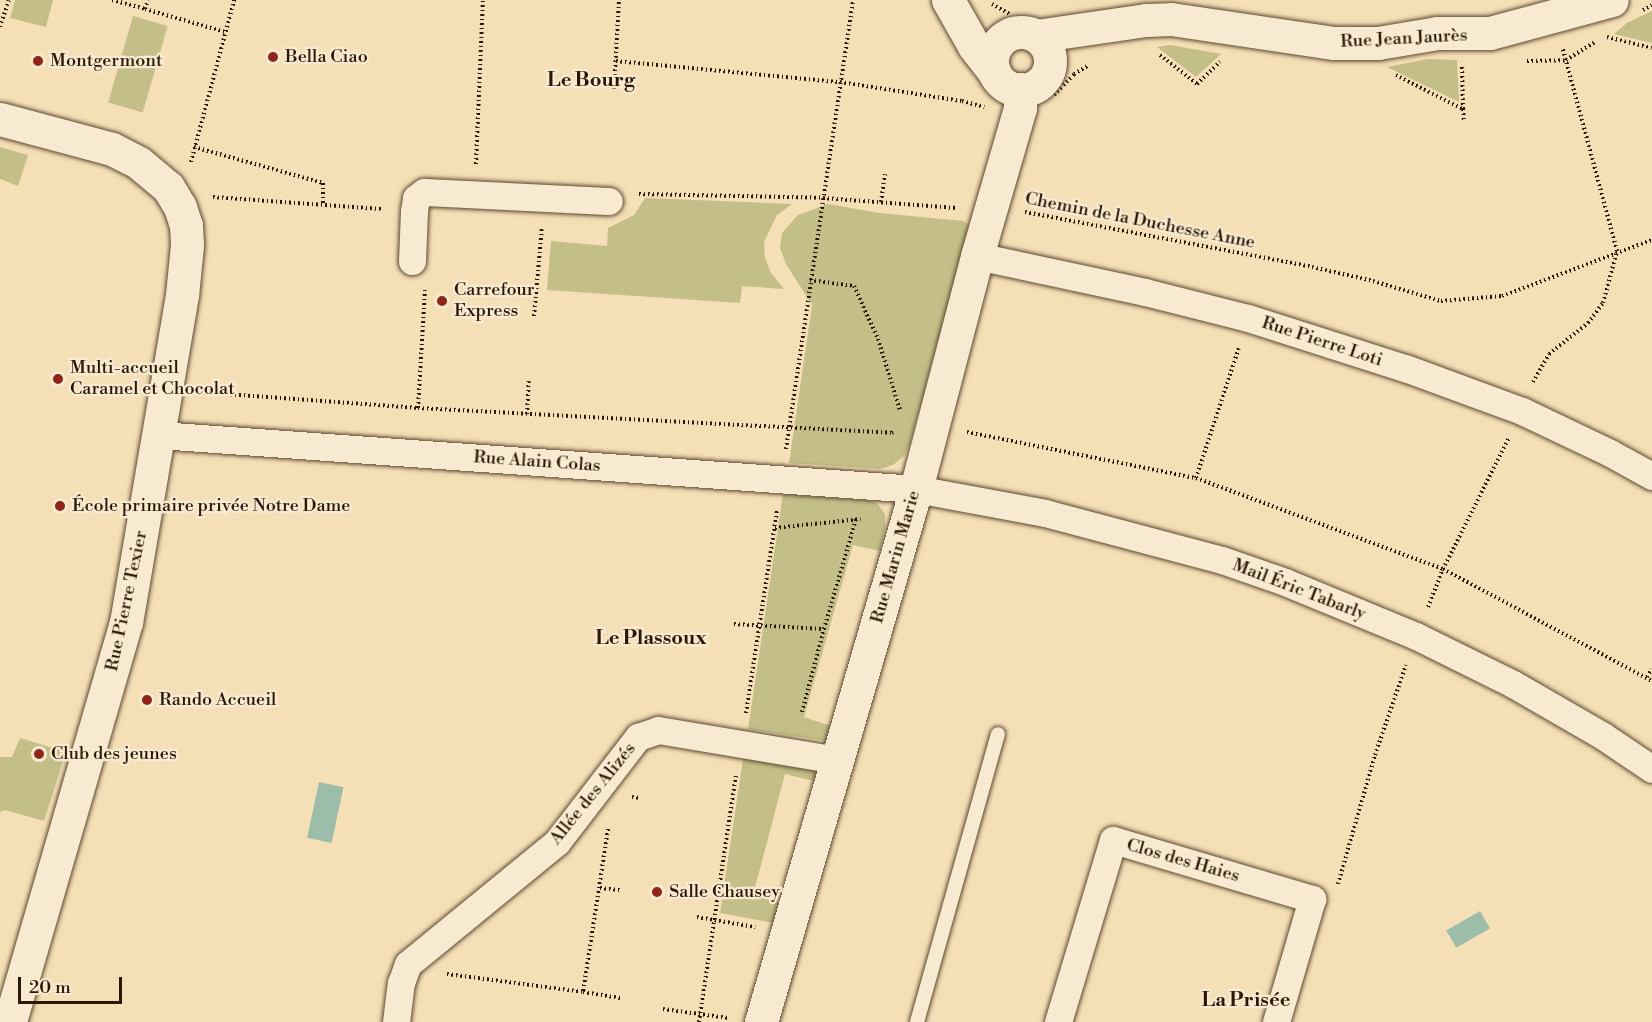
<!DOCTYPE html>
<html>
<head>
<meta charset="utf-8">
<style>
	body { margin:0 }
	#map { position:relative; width:1652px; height:1022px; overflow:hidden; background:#f4dfb6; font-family:"Libre Bodoni",serif }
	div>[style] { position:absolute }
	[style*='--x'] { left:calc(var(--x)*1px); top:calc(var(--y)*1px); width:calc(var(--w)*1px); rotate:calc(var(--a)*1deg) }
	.green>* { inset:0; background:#c4bf88; transform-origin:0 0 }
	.water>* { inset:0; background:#9cbdaa; transform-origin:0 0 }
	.path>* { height:4px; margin-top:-2px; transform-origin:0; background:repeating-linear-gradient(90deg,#2a1705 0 1.5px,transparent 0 4.5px) }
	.roads { filter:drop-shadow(0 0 2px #5c4931) drop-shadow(0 0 2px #5c4931) }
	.service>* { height:14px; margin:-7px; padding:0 7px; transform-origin:7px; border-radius:7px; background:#f8ead0 }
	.minor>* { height:27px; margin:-13.5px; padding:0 13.5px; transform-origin:13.5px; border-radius:13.5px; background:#f8ead0 }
	.tertiary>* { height:33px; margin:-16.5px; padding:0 16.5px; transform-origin:16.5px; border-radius:16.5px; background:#f8ead0 }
	.tertiary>.ring { margin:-16.5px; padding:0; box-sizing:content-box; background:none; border:33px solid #f8ead0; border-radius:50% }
	.dots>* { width:16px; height:16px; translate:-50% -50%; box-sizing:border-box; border:3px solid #f8ead0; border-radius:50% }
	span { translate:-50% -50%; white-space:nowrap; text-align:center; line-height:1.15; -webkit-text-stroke:4.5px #f8ead0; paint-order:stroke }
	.street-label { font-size:18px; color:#2a1705 }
	.poi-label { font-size:18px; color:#2a1705 }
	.left { translate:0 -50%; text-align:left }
	.neighbourhood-label { font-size:20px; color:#2a1705; font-weight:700 }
	.scale { position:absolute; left:18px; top:977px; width:104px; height:27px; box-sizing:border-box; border:3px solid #2a1705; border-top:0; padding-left:8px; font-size:18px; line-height:21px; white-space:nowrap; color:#2a1705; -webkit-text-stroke:4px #f8ead0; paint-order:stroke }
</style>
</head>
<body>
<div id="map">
	<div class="green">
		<i style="clip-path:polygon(15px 0,53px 0,46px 27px,10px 18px)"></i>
		<i style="clip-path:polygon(1652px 11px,1652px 43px,1614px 34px,1627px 23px)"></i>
		<i style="left:133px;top:16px;width:36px;height:90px;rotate:16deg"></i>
		<i style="clip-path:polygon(1170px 45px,1221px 54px,1196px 77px,1157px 47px)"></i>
		<i style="clip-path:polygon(1428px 59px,1457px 60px,1459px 102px,1387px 67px)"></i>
		<i style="clip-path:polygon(0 147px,28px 155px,18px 186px,0 179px)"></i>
		<i style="clip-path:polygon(645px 198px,792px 204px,777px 215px,764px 242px,765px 258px,771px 273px,784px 289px,742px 286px,740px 303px,547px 290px,551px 241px,607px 246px,608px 228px,634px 215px)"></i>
		<i style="clip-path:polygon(828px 204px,879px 213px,963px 221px,970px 226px,910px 443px,904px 456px,893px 465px,880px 469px,789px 463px,812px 305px,786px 264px,780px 248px,782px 233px,798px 215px)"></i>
		<i style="clip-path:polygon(783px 494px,868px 500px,877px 503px,885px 514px,885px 527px,880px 551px,853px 545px,804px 717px,831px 726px,827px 741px,748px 729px)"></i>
		<i style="clip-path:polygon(20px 738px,66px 752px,44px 821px,5px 810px,0 812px,0 757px,12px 757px)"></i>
		<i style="clip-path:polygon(743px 759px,817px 771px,814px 781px,785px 774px,753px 895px,780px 903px,774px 923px,720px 913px)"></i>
	</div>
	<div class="water">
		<i style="left:319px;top:782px;width:25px;height:57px;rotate:12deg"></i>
		<i style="left:1480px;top:911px;width:20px;height:39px;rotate:60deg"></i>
	</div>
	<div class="path">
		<i style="--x:112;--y:0;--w:34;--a:15"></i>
		<i style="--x:145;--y:9;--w:9;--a:-72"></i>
		<i style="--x:992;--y:4;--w:22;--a:30"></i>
		<i style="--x:145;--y:9;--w:83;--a:16"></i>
		<i style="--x:1643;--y:10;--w:10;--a:-29"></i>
		<i style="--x:0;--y:27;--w:28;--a:-72"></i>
		<i style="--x:1607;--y:37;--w:46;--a:13.7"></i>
		<i style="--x:1160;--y:55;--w:47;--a:38.1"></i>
		<i style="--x:1197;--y:84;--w:32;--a:-44"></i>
		<i style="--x:616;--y:61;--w:225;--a:5.4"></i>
		<i style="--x:840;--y:82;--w:123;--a:8.9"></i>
		<i style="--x:962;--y:101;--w:23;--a:15"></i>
		<i style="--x:1527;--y:61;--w:39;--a:-1"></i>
		<i style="--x:1566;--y:60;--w:34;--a:-32"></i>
		<i style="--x:1396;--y:75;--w:75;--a:26.9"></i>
		<i style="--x:1463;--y:109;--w:43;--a:-91.3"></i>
		<i style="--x:614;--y:89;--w:89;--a:-86.8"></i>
		<i style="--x:1054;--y:95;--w:29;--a:-46"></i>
		<i style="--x:1074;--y:74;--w:17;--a:-31"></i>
		<i style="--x:1463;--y:109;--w:12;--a:85"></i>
		<i style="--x:194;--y:147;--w:134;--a:15.6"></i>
		<i style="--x:323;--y:183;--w:21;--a:90"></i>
		<i style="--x:191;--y:162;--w:168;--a:-75.1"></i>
		<i style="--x:476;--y:164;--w:164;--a:-87.6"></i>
		<i style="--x:639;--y:194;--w:184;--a:1.2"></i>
		<i style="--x:823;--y:198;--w:134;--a:4.3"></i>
		<i style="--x:213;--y:197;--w:169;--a:4.1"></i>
		<i style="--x:881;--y:202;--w:28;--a:-82"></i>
		<i style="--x:1025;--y:212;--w:292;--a:10.8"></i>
		<i style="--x:1312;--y:267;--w:63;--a:12.9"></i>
		<i style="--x:1373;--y:281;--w:71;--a:16.4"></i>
		<i style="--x:1441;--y:301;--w:61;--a:-4.7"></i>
		<i style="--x:1502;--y:296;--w:160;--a:-20.5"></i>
		<i style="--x:810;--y:280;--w:44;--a:7.8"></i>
		<i style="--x:854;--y:286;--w:58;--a:65.6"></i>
		<i style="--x:878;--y:339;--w:74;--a:72.8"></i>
		<i style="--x:534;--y:316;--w:89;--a:-84.9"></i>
		<i style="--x:1533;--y:382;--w:32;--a:-60"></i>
		<i style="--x:1549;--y:354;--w:50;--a:-38.5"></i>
		<i style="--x:1588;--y:323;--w:25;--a:-53"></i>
		<i style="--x:1603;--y:303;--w:54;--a:-74.9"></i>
		<i style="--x:1617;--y:251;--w:209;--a:-105"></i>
		<i style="--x:199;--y:392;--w:220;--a:4.2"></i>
		<i style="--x:418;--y:408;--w:475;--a:3"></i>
		<i style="--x:892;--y:433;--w:4;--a:-34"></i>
		<i style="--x:418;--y:408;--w:118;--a:-86.6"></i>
		<i style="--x:527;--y:414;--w:33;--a:-87"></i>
		<i style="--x:967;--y:432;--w:234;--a:11.4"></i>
		<i style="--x:1196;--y:478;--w:263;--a:20.2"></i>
		<i style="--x:1443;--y:569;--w:237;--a:28.2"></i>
		<i style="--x:786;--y:449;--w:454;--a:-81.5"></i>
		<i style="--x:1196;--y:478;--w:138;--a:-71.8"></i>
		<i style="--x:775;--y:528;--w:86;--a:-6"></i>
		<i style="--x:1428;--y:607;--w:41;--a:-68.5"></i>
		<i style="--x:1443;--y:569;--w:147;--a:-63.3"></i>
		<i style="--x:734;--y:624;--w:90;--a:3.2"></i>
		<i style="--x:824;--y:629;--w:115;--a:-73.8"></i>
		<i style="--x:1647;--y:677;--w:9;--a:-58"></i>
		<i style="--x:802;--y:712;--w:86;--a:-75.2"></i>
		<i style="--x:746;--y:713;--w:205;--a:-81.3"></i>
		<i style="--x:632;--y:797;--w:9;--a:6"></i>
		<i style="--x:608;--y:829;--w:165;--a:98.7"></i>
		<i style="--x:583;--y:992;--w:38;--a:9"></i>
		<i style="--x:1338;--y:884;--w:134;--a:-74"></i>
		<i style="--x:1375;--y:755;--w:95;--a:-71"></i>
		<i style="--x:600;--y:888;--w:20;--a:6"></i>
		<i style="--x:697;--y:917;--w:59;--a:9.8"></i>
		<i style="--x:447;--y:974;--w:137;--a:7.5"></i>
		<i style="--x:663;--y:1009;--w:66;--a:7.9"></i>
		<i style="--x:699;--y:1022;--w:251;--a:-81.5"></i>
	</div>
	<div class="roads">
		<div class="service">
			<i style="--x:917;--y:1022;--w:299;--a:-74.3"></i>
		</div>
		<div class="minor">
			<i style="--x:977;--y:256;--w:172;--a:12.1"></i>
			<i style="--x:1145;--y:292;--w:106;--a:14.2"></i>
			<i style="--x:1248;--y:318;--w:165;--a:17.7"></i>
			<i style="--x:1405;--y:368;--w:125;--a:20.2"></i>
			<i style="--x:1522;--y:411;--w:98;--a:25.5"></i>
			<i style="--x:1610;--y:453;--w:48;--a:28.7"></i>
			<i style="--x:412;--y:261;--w:50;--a:-87.7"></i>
			<i style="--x:414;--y:211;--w:13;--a:-81"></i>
			<i style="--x:416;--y:198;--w:10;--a:-37"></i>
			<i style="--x:424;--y:192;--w:185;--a:2.8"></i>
			<i style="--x:159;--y:435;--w:759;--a:4.08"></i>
			<i style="--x:916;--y:489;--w:131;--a:10.5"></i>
			<i style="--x:1045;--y:513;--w:183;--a:14.9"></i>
			<i style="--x:1222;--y:560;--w:67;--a:19.2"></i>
			<i style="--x:1285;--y:582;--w:142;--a:22.4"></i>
			<i style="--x:1416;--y:636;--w:108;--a:26.3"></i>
			<i style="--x:1513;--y:684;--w:104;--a:30"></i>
			<i style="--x:1603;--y:736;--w:59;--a:34"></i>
			<i style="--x:396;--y:1022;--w:39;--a:-83"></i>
			<i style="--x:401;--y:983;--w:20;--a:-70"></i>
			<i style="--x:408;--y:964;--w:193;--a:-39.3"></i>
			<i style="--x:557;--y:842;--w:133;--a:-52.4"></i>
			<i style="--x:638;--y:737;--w:21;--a:-19"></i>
			<i style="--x:658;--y:730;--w:181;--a:9.5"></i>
			<i style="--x:1058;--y:1022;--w:190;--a:-73.2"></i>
			<i style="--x:1113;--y:840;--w:208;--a:16.5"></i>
			<i style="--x:1312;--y:899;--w:128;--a:106.3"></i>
		</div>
		<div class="tertiary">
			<i style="--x:948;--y:0;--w:53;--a:60.5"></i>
			<i style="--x:974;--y:46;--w:33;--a:52"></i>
			<i class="ring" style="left:992px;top:32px;width:25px;height:25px"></i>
			<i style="--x:1036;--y:36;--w:111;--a:-8.3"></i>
			<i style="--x:1146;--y:20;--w:25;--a:-2"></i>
			<i style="--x:1171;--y:19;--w:165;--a:8.4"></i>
			<i style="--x:1334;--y:43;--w:44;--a:0"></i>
			<i style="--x:1378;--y:43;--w:60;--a:-9.6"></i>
			<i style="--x:1437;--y:33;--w:53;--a:0"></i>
			<i style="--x:1490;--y:33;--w:126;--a:-15.1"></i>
			<i style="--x:0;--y:119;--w:116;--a:15"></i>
			<i style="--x:112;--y:149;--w:30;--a:27"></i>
			<i style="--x:139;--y:163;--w:38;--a:40"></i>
			<i style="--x:168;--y:187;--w:23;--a:59"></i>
			<i style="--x:180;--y:207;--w:19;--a:72"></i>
			<i style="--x:186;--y:225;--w:20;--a:87"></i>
			<i style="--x:187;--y:245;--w:50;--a:95.7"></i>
			<i style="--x:182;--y:295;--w:332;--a:99.7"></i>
			<i style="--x:126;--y:622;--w:416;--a:106.2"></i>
			<i style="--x:761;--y:1022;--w:555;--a:-73.79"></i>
			<i style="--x:916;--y:489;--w:241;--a:-75.3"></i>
			<i style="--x:977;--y:256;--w:154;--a:-73.8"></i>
			<i style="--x:1020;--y:108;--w:19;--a:-90"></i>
		</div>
	</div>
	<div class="dots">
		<i style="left:273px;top:57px;background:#8f2418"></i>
		<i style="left:38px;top:61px;background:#8f2418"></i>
		<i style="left:442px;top:301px;background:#8f2418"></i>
		<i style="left:58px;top:379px;background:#8f2418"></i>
		<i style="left:60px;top:506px;background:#8f2418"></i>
		<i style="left:147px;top:700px;background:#8f2418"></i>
		<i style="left:39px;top:754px;background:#8f2418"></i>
		<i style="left:657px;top:892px;background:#8f2418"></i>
	</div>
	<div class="street-label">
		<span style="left:1404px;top:39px;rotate:-3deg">Rue Jean Jaurès</span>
		<span style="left:1140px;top:221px;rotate:11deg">Chemin de la Duchesse Anne</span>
		<span style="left:1322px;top:342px;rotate:18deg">Rue Pierre Loti</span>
		<span style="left:537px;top:462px;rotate:4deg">Rue Alain Colas</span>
		<span style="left:896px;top:557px;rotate:-74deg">Rue Marin Marie</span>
		<span style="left:1299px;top:590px;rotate:21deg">Mail Éric Tabarly</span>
		<span style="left:127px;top:601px;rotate:-78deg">Rue Pierre Texier</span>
		<span style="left:593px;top:794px;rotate:-51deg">Allée des Alizés</span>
		<span style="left:1183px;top:861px;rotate:16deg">Clos des Haies</span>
	</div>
	<div class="poi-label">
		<span class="left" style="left:285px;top:57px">Bella Ciao</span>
		<span class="left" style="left:50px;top:61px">Montgermont</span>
		<span class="left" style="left:454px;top:301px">Carrefour<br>Express</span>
		<span class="left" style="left:70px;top:379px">Multi-accueil<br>Caramel et Chocolat</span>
		<span class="left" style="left:72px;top:506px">École primaire privée Notre Dame</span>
		<span class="left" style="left:159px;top:700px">Rando Accueil</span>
		<span class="left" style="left:51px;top:754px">Club des jeunes</span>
		<span class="left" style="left:669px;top:892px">Salle Chausey</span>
	</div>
	<div class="neighbourhood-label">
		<span style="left:591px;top:80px">Le Bourg</span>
		<span style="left:651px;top:638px">Le Plassoux</span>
		<span style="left:1246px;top:1000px">La Prisée</span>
	</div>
	<div class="scale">20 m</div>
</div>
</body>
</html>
